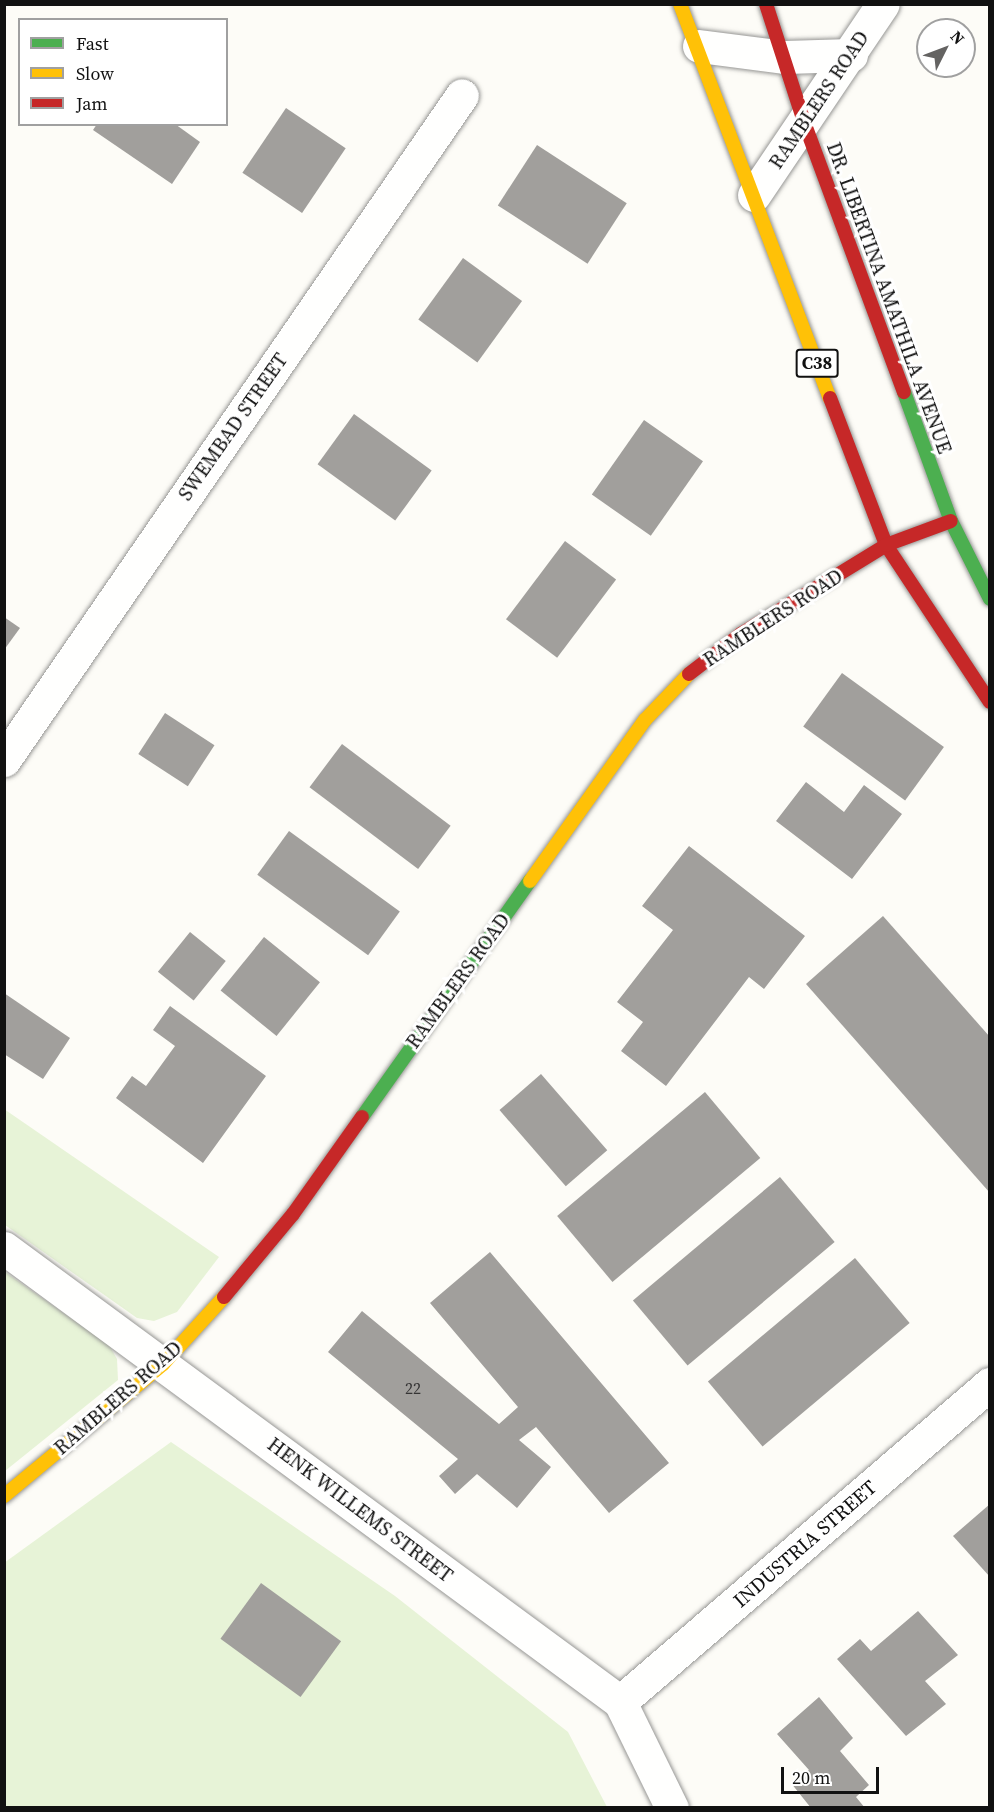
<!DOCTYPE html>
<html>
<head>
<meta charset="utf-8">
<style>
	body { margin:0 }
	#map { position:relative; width:994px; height:1812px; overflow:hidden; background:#fdfcf7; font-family:"Source Serif 4",serif }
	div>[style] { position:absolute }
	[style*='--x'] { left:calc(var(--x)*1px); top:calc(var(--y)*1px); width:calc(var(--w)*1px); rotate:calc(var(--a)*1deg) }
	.green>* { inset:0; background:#e7f3d7 }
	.building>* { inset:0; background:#a19f9c; transform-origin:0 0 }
	.roads { filter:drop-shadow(0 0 2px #979795) drop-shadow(0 0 2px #979795) }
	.street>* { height:33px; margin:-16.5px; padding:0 16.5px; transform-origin:16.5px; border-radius:16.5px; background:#fffffe }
	.fast>* { height:14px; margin:-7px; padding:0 7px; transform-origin:7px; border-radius:7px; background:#4caf50 }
	.slow>* { height:14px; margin:-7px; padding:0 7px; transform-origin:7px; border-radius:7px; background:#ffc107 }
	.jam>* { height:14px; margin:-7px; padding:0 7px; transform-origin:7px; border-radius:7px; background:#c62828 }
	span { translate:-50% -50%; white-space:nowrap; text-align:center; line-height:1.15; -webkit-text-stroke:6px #fff; paint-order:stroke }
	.number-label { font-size:16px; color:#353434 }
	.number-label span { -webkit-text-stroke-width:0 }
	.shield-label span { padding:2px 4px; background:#fff; border:2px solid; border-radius:4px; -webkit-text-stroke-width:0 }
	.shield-label { font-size:18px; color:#111; font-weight:700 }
	.street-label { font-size:20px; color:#111 }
	.frame { position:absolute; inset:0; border:6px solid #111; pointer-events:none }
	.legend { position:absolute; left:18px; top:18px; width:210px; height:108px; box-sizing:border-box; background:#fff; border:2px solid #a0a0a0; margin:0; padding:8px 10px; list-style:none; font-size:18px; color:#111 }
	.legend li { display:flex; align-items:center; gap:12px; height:30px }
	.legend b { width:30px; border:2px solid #a0a0a0 }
	.north { position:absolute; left:916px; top:18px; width:60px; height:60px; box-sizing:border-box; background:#fff; border:2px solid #a0a0a0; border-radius:50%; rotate:48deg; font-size:16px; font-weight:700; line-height:24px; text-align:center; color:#111 }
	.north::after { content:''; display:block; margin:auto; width:21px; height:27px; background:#646362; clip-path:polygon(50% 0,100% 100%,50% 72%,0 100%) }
	.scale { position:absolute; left:781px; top:1767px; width:98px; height:27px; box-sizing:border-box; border:3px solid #111; border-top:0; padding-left:8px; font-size:18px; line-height:21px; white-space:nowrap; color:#111; -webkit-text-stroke:4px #fff; paint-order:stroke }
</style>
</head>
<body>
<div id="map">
	<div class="green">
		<i style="clip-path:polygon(4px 1109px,219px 1257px,177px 1312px,154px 1321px,137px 1318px,5px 1225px)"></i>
		<i style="clip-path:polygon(5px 1272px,109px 1345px,117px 1359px,118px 1380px,5px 1471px)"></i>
		<i style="clip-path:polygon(171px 1442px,395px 1596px,568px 1732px,607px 1807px,5px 1807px,4px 1563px)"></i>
	</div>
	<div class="building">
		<i style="left:286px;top:108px;width:72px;height:78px;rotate:34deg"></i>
		<i style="clip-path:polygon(97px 124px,175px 124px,200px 142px,172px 184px,93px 130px)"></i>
		<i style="left:537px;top:145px;width:107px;height:72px;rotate:33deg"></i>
		<i style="left:463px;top:258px;width:73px;height:76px;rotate:36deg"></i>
		<i style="left:354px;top:414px;width:96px;height:62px;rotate:36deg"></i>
		<i style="left:644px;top:420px;width:72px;height:91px;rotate:35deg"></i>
		<i style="left:565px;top:541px;width:64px;height:98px;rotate:37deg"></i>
		<i style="clip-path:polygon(4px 617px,20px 628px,4px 650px)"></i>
		<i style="left:842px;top:673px;width:126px;height:66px;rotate:36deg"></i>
		<i style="left:165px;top:713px;width:59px;height:49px;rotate:33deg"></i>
		<i style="left:342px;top:744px;width:136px;height:54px;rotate:37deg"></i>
		<i style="clip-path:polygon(806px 782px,844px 812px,864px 785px,902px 814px,852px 879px,776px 821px)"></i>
		<i style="left:289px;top:831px;width:137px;height:54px;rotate:36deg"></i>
		<i style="clip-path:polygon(689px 846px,805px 936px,764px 989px,749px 977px,666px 1086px,621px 1051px,643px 1022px,617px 1002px,673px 930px,642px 906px)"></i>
		<i style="clip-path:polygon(883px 916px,990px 1037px,990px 1193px,806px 984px)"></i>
		<i style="left:190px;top:932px;width:46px;height:51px;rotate:39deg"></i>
		<i style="left:264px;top:937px;width:72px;height:69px;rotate:39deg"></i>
		<i style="clip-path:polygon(4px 993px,70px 1038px,43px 1079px,4px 1054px)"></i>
		<i style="clip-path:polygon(170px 1006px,266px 1076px,203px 1163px,116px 1098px,132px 1076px,146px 1086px,175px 1046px,153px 1030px)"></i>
		<i style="left:541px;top:1074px;width:101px;height:55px;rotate:49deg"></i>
		<i style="left:705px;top:1092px;width:86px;height:193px;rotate:50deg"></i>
		<i style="left:780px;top:1177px;width:85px;height:192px;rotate:50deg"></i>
		<i style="clip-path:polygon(490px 1252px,669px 1463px,609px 1513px,536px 1427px,519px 1440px,551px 1467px,517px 1508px,477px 1474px,455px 1494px,439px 1476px,458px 1459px,328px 1352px,362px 1311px,499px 1424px,518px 1407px,430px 1303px)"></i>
		<i style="left:855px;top:1258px;width:85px;height:192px;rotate:50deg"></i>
		<i style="clip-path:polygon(990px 1504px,990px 1577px,953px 1536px)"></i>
		<i style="left:261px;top:1583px;width:99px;height:69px;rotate:36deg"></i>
		<i style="clip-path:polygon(918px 1611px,958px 1655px,925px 1681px,946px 1704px,906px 1736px,837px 1659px,860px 1639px,871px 1651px)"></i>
		<i style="clip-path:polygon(819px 1697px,853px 1738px,840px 1751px,869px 1785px,856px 1797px,865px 1808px,811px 1808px,791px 1783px,809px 1770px,777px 1734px)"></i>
	</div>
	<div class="roads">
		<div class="street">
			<i style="--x:699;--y:46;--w:87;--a:7.3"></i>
			<i style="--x:785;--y:57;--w:66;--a:-1.7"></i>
			<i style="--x:754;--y:195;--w:230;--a:-56"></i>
			<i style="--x:4;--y:760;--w:807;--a:-55.44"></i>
			<i style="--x:4;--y:1248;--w:765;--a:36.39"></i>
			<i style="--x:620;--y:1702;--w:118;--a:63.9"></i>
			<i style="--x:620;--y:1702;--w:488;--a:-40.7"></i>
		</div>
		<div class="fast">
			<i style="--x:904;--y:392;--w:137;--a:70"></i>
			<i style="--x:951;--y:521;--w:87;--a:63.4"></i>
			<i style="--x:362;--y:1117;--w:290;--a:-54.6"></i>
		</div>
		<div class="slow">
			<i style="--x:680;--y:4;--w:422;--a:69.2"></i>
			<i style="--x:530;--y:881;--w:198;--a:-54.5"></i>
			<i style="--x:645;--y:720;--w:64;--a:-46.3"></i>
			<i style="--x:4;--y:1496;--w:207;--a:-39.7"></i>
			<i style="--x:163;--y:1364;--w:91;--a:-47.7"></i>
		</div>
		<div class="jam">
			<i style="--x:766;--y:4;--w:124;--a:72.1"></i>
			<i style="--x:804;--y:122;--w:288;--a:69.7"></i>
			<i style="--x:830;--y:398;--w:157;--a:69.1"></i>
			<i style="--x:886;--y:545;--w:188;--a:56.5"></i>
			<i style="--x:689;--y:674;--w:66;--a:-37.6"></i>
			<i style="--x:741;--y:634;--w:170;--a:-31.5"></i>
			<i style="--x:886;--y:545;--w:69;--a:-20.3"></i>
			<i style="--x:224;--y:1297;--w:108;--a:-50.3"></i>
			<i style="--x:293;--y:1214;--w:119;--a:-54.6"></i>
		</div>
	</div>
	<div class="number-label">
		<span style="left:413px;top:1388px">22</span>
	</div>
	<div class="shield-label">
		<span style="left:817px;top:363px">C38</span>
	</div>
	<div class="street-label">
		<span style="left:819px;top:100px;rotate:-56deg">RAMBLERS ROAD</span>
		<span style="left:889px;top:298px;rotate:70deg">DR. LIBERTINA AMATHILA AVENUE</span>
		<span style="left:233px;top:427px;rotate:-55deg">SWEMBAD STREET</span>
		<span style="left:773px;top:618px;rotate:-33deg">RAMBLERS ROAD</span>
		<span style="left:458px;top:981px;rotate:-54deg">RAMBLERS ROAD</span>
		<span style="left:118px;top:1398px;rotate:-41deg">RAMBLERS ROAD</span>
		<span style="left:360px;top:1510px;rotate:37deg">HENK WILLEMS STREET</span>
		<span style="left:805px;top:1544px;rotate:-41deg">INDUSTRIA STREET</span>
	</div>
	<div class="frame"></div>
	<ul class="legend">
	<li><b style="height:8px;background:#4caf50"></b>Fast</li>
	<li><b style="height:8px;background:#ffc107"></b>Slow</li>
	<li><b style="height:8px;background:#c62828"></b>Jam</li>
	</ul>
	<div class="north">N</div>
	<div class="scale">20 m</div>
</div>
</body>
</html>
